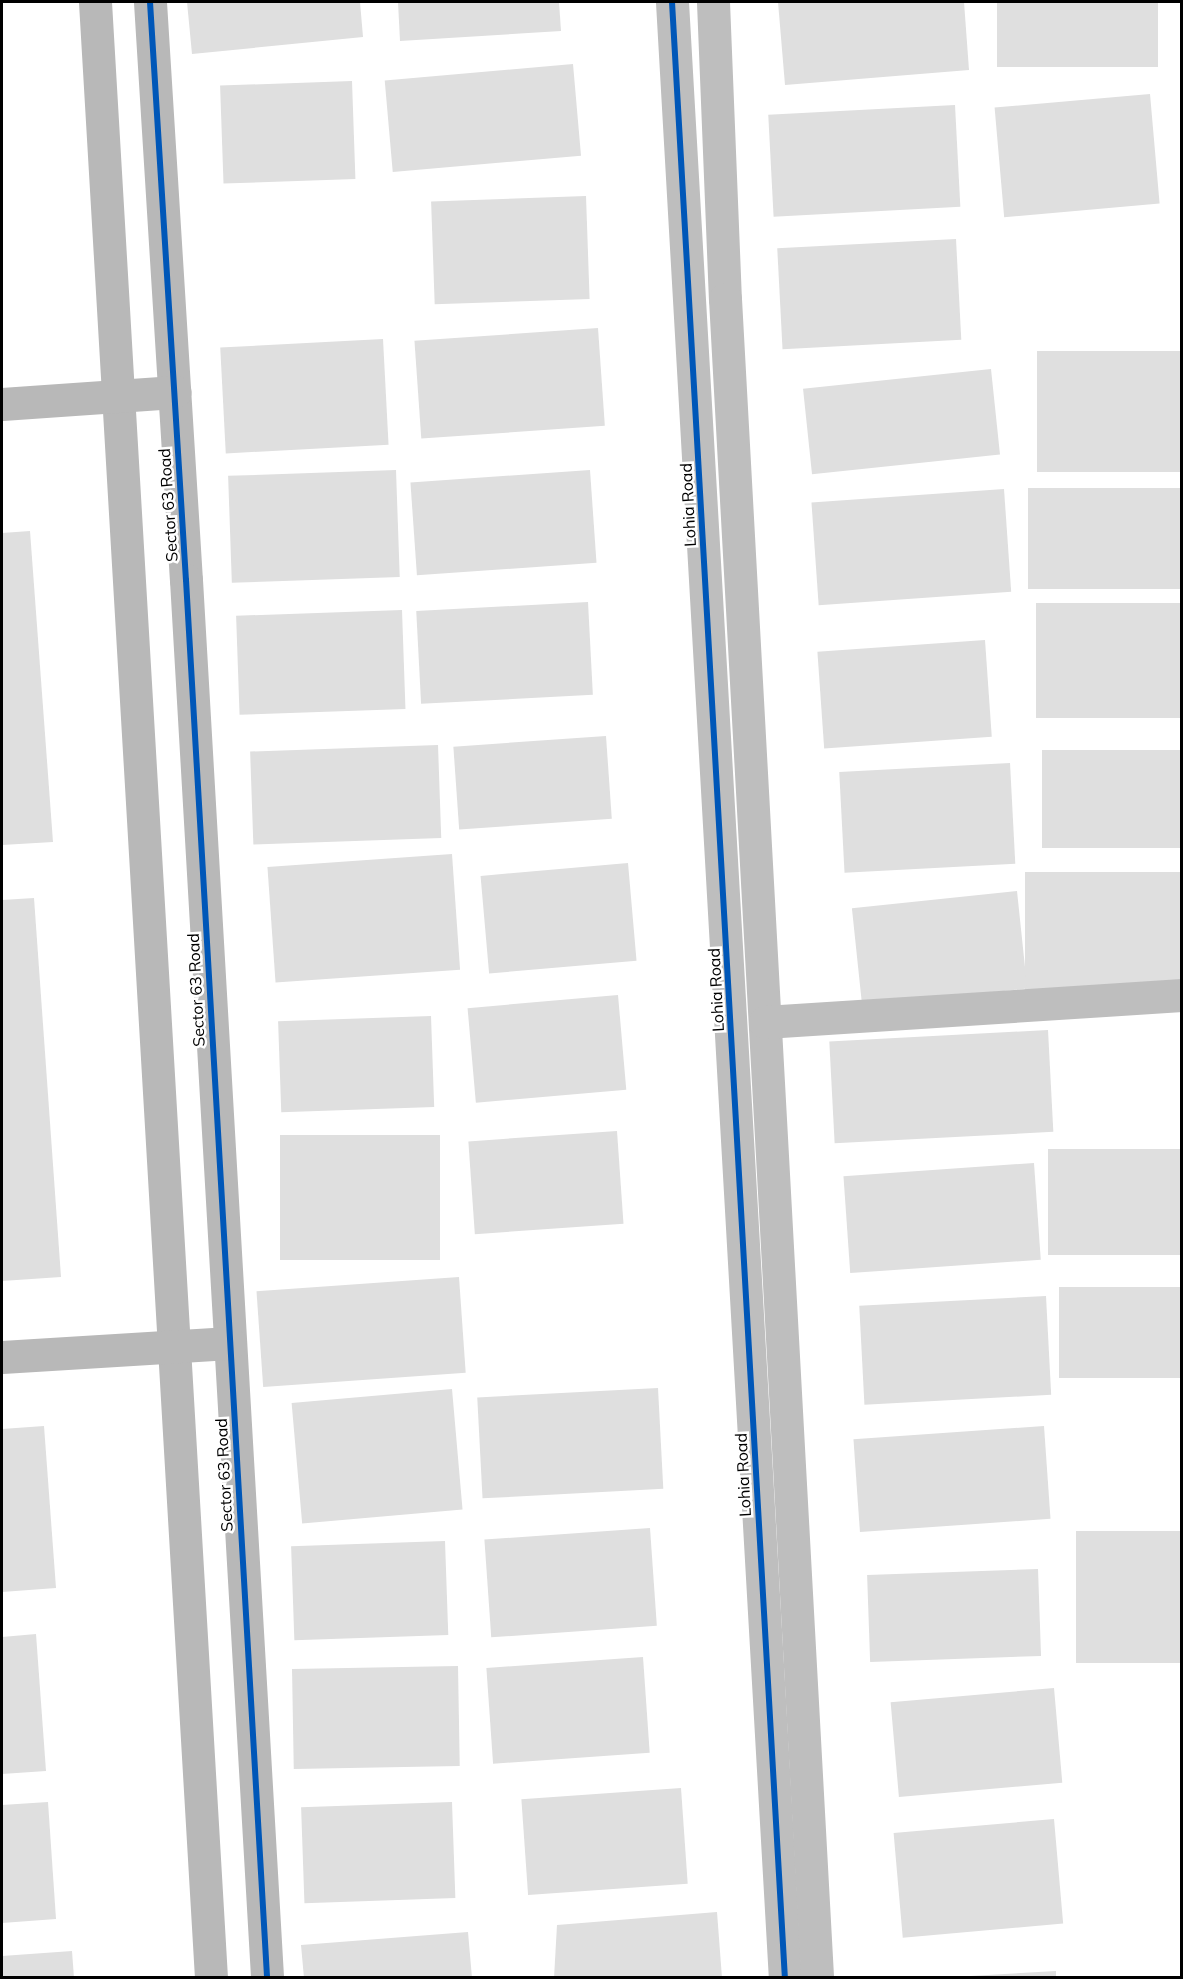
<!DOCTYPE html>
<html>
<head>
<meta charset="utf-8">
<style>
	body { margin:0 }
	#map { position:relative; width:1183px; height:1979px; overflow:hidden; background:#fff; font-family:Mulish,sans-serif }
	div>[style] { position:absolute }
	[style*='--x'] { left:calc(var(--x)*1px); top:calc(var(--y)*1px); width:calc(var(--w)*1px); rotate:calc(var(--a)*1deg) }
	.building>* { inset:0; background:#dfdfdf; transform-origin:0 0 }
	.street>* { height:33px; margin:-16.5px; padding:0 16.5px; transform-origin:16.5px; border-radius:16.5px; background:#bebebe }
	.secondary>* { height:33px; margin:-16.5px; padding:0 16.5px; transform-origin:16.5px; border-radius:16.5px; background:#b8b8b8 }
	.cycleway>* { height:6px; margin:-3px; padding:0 3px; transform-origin:3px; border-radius:3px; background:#0057b8 }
	span { translate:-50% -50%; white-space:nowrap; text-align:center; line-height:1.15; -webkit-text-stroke:5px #fff; paint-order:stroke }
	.street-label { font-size:16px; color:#000 }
	.frame { position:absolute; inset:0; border:3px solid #000; pointer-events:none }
</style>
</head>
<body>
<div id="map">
	<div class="building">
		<i style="clip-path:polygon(187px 2px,360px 2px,363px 37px,192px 54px)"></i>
		<i style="clip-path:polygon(398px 2px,559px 2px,561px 31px,400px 41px)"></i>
		<i style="clip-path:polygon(778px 2px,964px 2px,969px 70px,785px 85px)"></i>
		<i style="left:997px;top:2px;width:161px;height:65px"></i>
		<i style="left:573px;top:64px;width:92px;height:189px;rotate:85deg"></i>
		<i style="left:352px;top:81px;width:98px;height:132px;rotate:88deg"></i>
		<i style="left:1150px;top:94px;width:110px;height:156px;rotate:85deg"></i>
		<i style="left:955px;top:105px;width:102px;height:187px;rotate:87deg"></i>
		<i style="left:586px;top:196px;width:103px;height:155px;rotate:88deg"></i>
		<i style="left:956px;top:239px;width:101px;height:179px;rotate:87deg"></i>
		<i style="left:598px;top:328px;width:98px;height:184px;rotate:86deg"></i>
		<i style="left:383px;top:339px;width:106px;height:163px;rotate:87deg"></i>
		<i style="left:1182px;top:351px;width:121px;height:145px;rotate:90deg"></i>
		<i style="left:991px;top:369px;width:86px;height:189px;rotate:84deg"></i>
		<i style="left:396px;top:470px;width:107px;height:168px;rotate:88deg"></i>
		<i style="left:590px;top:470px;width:93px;height:180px;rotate:86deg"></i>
		<i style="left:1182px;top:488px;width:101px;height:154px;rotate:90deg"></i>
		<i style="left:1004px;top:489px;width:103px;height:193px;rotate:86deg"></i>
		<i style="clip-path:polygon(30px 531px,53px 842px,2px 845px,2px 533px)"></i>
		<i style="left:588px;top:602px;width:93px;height:172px;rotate:87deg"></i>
		<i style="left:1182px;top:603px;width:115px;height:146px;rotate:90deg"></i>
		<i style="left:402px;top:610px;width:99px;height:166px;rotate:88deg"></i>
		<i style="left:985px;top:640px;width:97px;height:168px;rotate:86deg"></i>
		<i style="left:606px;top:736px;width:83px;height:153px;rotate:86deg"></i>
		<i style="left:438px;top:745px;width:93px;height:188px;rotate:88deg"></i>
		<i style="left:1182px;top:750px;width:98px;height:140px;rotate:90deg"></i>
		<i style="left:1010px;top:763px;width:101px;height:171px;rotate:87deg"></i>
		<i style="left:452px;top:854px;width:116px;height:185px;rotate:86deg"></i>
		<i style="left:628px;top:863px;width:98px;height:148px;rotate:85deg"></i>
		<i style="left:1182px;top:872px;width:118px;height:157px;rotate:90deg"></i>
		<i style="left:1017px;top:891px;width:98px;height:166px;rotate:84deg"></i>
		<i style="clip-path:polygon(34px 898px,61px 1277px,2px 1281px,2px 900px)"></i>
		<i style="left:618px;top:995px;width:95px;height:151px;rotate:85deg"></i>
		<i style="left:431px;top:1016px;width:91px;height:153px;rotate:88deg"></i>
		<i style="left:1048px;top:1030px;width:102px;height:219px;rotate:87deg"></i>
		<i style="left:617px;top:1131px;width:93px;height:149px;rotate:86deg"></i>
		<i style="left:440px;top:1135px;width:125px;height:160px;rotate:90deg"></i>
		<i style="left:1182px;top:1149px;width:106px;height:134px;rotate:90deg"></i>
		<i style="left:1034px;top:1163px;width:97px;height:191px;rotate:86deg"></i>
		<i style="left:459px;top:1277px;width:96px;height:203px;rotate:86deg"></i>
		<i style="left:1182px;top:1287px;width:91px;height:123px;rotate:90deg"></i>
		<i style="left:1046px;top:1296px;width:99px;height:187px;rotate:87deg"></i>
		<i style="left:658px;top:1388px;width:101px;height:181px;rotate:87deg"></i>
		<i style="left:452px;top:1389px;width:121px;height:161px;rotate:85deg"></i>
		<i style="clip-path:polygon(44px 1426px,56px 1588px,2px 1592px,2px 1429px)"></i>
		<i style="left:1044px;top:1426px;width:93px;height:191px;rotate:86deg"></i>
		<i style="left:650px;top:1528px;width:98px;height:166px;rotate:86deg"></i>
		<i style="left:1182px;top:1531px;width:132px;height:106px;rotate:90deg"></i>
		<i style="left:445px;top:1541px;width:94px;height:154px;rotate:88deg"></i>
		<i style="left:1038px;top:1569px;width:87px;height:171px;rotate:88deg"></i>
		<i style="clip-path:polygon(36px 1634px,46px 1771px,2px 1774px,2px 1637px)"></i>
		<i style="left:643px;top:1657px;width:96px;height:157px;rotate:86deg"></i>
		<i style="left:458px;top:1666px;width:100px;height:166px;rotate:89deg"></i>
		<i style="left:1054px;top:1688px;width:95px;height:164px;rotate:85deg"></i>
		<i style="left:681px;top:1788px;width:96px;height:160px;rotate:86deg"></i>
		<i style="clip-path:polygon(48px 1802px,56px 1919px,2px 1923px,2px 1805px)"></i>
		<i style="left:452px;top:1802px;width:96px;height:151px;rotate:88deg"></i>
		<i style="left:1054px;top:1819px;width:105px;height:161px;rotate:85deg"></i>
		<i style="clip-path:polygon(717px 1912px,722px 1978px,554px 1978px,557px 1925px)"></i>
		<i style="clip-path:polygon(468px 1932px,472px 1978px,304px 1978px,301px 1945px)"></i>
		<i style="clip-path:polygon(72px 1951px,74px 1978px,2px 1978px,2px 1956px)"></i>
		<i style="clip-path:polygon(1056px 1971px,1056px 1978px,970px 1978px,970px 1976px)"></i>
	</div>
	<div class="street">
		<i style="--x:672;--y:2;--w:1979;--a:86.73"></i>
		<i style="--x:713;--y:2;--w:297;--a:87.7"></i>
		<i style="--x:725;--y:299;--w:1682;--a:86.86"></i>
		<i style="--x:765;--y:1022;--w:418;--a:-3.7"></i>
	</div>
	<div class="secondary">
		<i style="--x:95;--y:2;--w:1979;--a:86.64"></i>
		<i style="--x:150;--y:2;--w:579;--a:86.44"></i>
		<i style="--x:186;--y:580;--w:1400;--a:86.68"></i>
		<i style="--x:2;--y:404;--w:173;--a:-4"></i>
		<i style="--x:2;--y:1357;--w:228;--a:-3.5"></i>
	</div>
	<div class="cycleway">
		<i style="--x:150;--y:2;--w:579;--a:86.44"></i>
		<i style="--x:186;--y:580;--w:1400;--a:86.68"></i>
		<i style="--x:672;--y:2;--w:1979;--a:86.73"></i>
	</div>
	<div class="street-label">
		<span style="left:168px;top:505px;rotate:-94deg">Sector 63 Road</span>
		<span style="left:688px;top:505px;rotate:-93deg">Lohia Road</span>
		<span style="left:196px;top:990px;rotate:-93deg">Sector 63 Road</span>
		<span style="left:716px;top:990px;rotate:-93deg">Lohia Road</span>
		<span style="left:224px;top:1475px;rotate:-93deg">Sector 63 Road</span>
		<span style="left:743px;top:1475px;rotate:-93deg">Lohia Road</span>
	</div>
	<div class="frame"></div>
</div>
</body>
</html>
